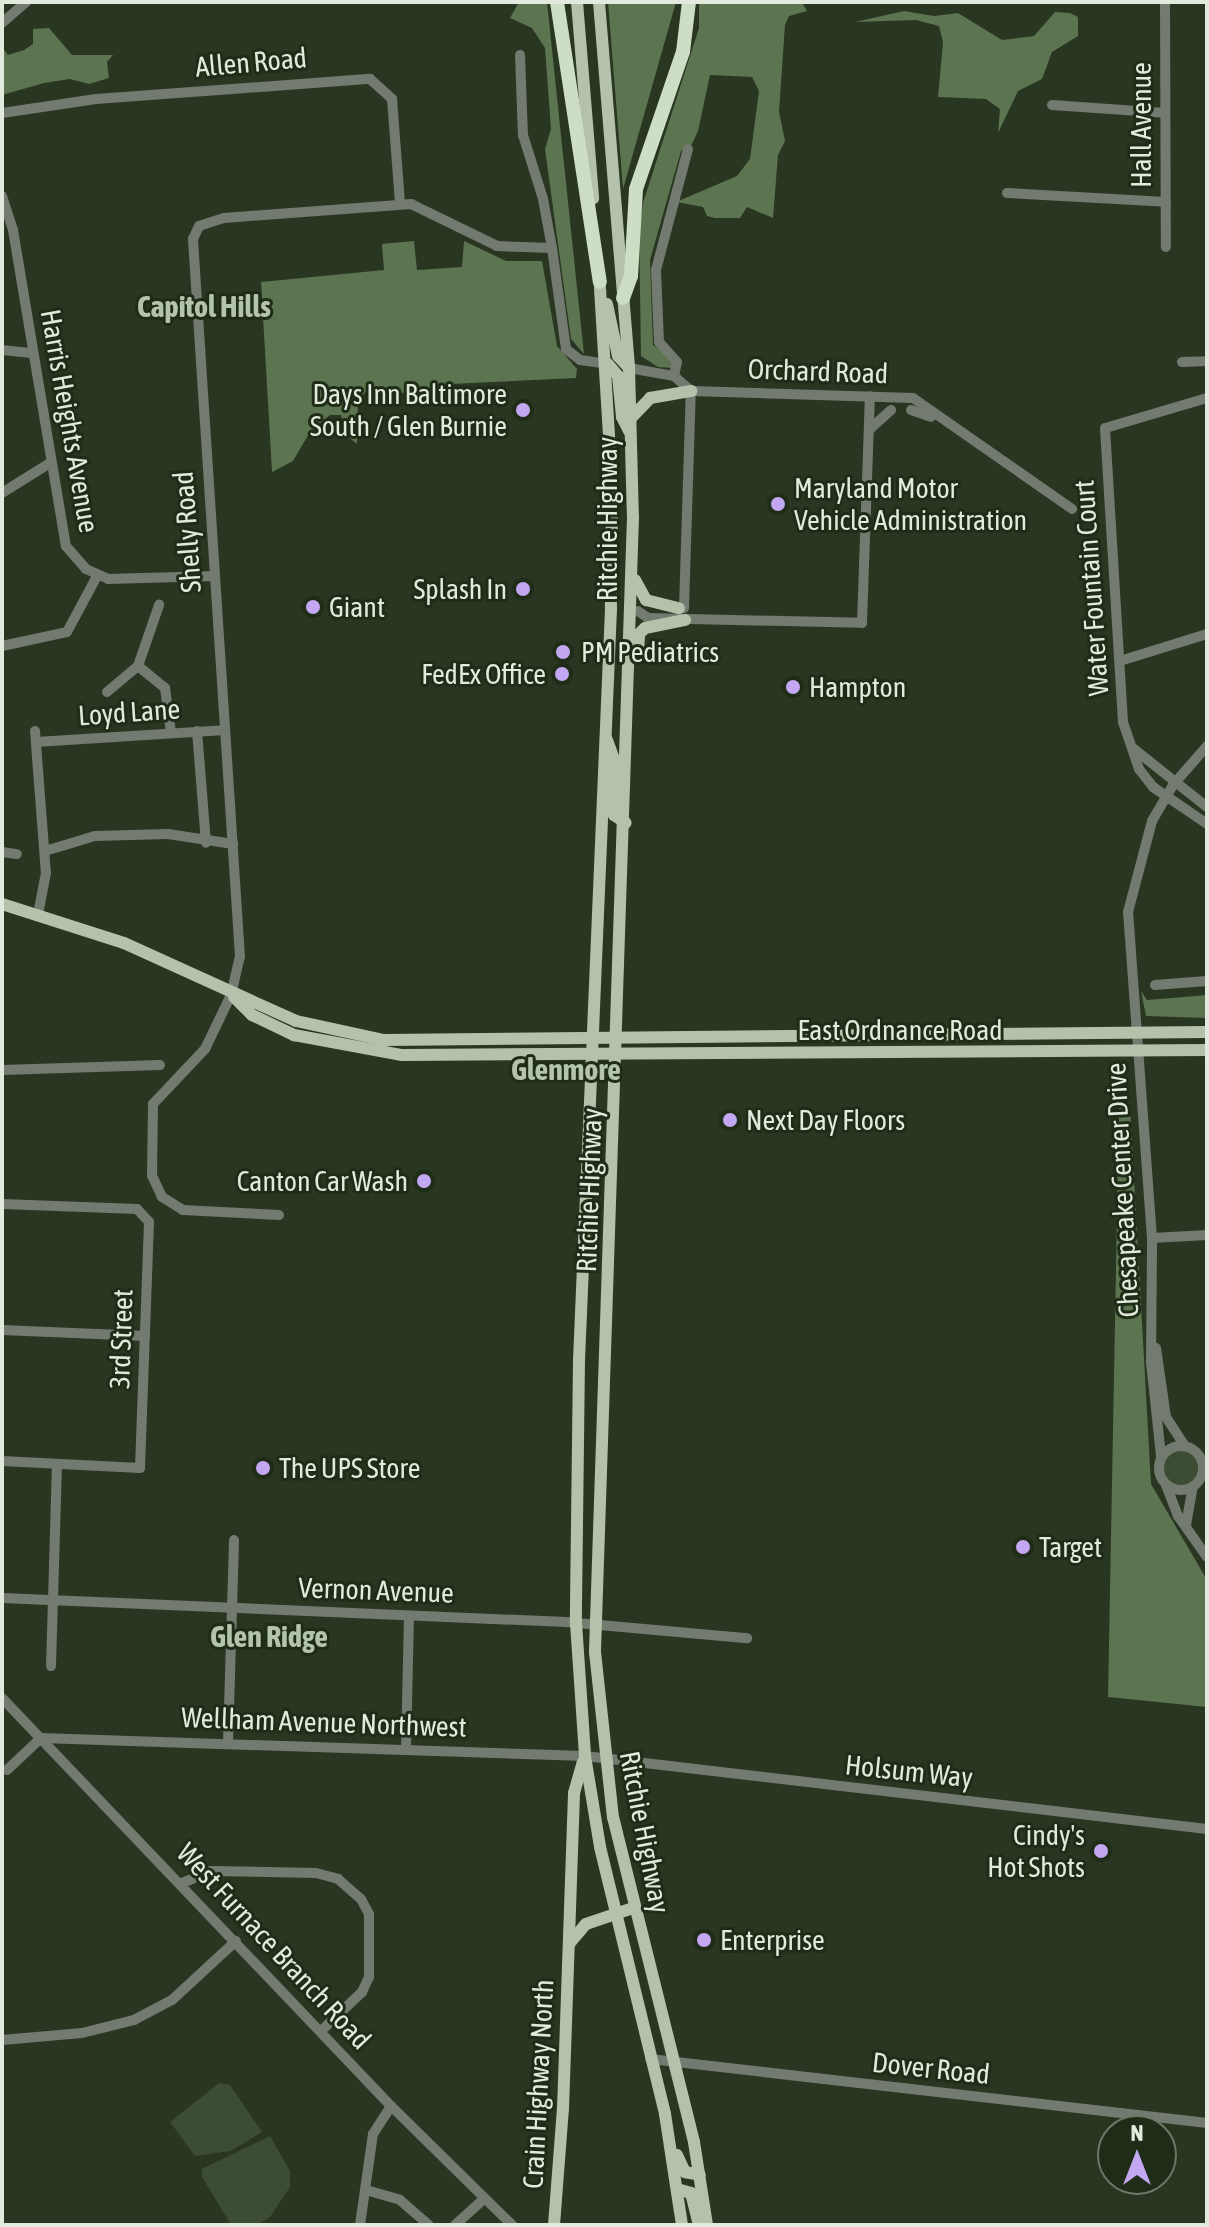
<!DOCTYPE html>
<html>
<head>
<meta charset="utf-8">
<style>
	body { margin:0 }
	#map { position:relative; width:1209px; height:2227px; overflow:hidden; background:#293621; font-family:"Asap Condensed",sans-serif }
	div>[style] { position:absolute }
	[style*='--x'] { left:calc(var(--x)*1px); top:calc(var(--y)*1px); width:calc(var(--w)*1px); rotate:calc(var(--a)*1deg) }
	.green>* { inset:0; background:#3d4d34 }
	.round { border-radius:50% }
	.forest>* { inset:0; background:#5c744f }
	.minor>* { height:10px; margin:-5px; padding:0 5px; transform-origin:5px; border-radius:5px; background:#737a6f }
	.minor>.ring { margin:-5px; padding:0; box-sizing:content-box; background:none; border:10px solid #737a6f; border-radius:50% }
	.major>* { height:12px; margin:-6px; padding:0 6px; transform-origin:6px; border-radius:6px; background:#b4c2ac }
	.highway>* { height:14px; margin:-7px; padding:0 7px; transform-origin:7px; border-radius:7px; background:#cddec4 }
	.dots>* { width:22px; height:22px; translate:-50% -50%; box-sizing:border-box; border:4px solid #1f2c17; border-radius:50% }
	span { translate:-50% -50%; white-space:nowrap; text-align:center; line-height:1.15; -webkit-text-stroke:6px #1f2c17; paint-order:stroke }
	.street-label { font-size:28px; color:#e1eadc }
	.poi-label { font-size:28px; color:#e1eadc }
	.right { translate:-100% -50%; text-align:right }
	.left { translate:0 -50%; text-align:left }
	.neighbourhood-label { font-size:30px; color:#b4c4aa; font-weight:700 }
	.frame { position:absolute; inset:0; border:4px solid #e1eadc; pointer-events:none }
	.north { position:absolute; left:1097px; top:2115px; width:80px; height:80px; box-sizing:border-box; background:#1f2c17; border:2px solid #6d7866; border-radius:50%; rotate:0deg; font-size:22px; font-weight:700; line-height:32px; text-align:center; color:#e1eadc }
	.north::after { content:''; display:block; margin:auto; width:28px; height:36px; background:#c4a7f1; clip-path:polygon(50% 0,100% 100%,50% 72%,0 100%) }
</style>
</head>
<body>
<div id="map">
	<div class="green">
		<i class="round" style="left:1162px;top:1450px;width:36px;height:36px"></i>
		<i style="clip-path:polygon(219px 2083px,230px 2085px,262px 2132px,231px 2151px,195px 2156px,170px 2122px)"></i>
		<i style="clip-path:polygon(270px 2136px,290px 2171px,290px 2187px,270px 2217px,257px 2225px,231px 2225px,202px 2177px,202px 2169px)"></i>
	</div>
	<div class="forest">
		<i style="clip-path:polygon(519px 2px,547px 2px,584px 354px,571px 339px,545px 149px,551px 129px,545px 48px,532px 28px,510px 18px)"></i>
		<i style="clip-path:polygon(608px 2px,676px 2px,623px 189px)"></i>
		<i style="clip-path:polygon(699px 2px,790px 2px,803px 4px,807px 11px,789px 16px,785px 25px,779px 112px,785px 141px,778px 155px,773px 218px,747px 207px,740px 218px,715px 218px,707px 216px,703px 207px,676px 202px,737px 176px,750px 159px,759px 91px,752px 77px,710px 75px,698px 131px,691px 146px,681px 151px,650px 260px,653px 345px,672px 358px,673px 368px,658px 367px,641px 356px,639px 229px,643px 203px,699px 28px)"></i>
		<i style="clip-path:polygon(904px 11px,934px 16px,958px 13px,1002px 40px,1034px 36px,1055px 12px,1070px 13px,1078px 17px,1078px 36px,1052px 52px,1042px 79px,1018px 91px,998px 133px,1000px 109px,986px 99px,938px 97px,943px 42px,939px 26px,916px 20px,855px 22px)"></i>
		<i style="clip-path:polygon(49px 28px,72px 55px,113px 55px,107px 62px,109px 78px,89px 84px,70px 79px,44px 83px,2px 95px,2px 47px,8px 55px,24px 50px,33px 44px,33px 29px)"></i>
		<i style="clip-path:polygon(414px 241px,417px 270px,462px 267px,464px 241px,506px 261px,542px 261px,557px 346px,577px 369px,576px 378px,450px 384px,441px 387px,440px 397px,368px 389px,358px 401px,357px 444px,346px 435px,341px 415px,330px 415px,310px 432px,293px 461px,272px 472px,261px 282px,384px 270px,382px 244px)"></i>
		<i style="clip-path:polygon(1141px 991px,1147px 1000px,1207px 995px,1207px 1018px,1146px 1016px)"></i>
		<i style="clip-path:polygon(1119px 1108px,1130px 1108px,1151px 1484px,1207px 1580px,1207px 1707px,1108px 1697px)"></i>
	</div>
	<div class="minor">
		<i style="--x:1165;--y:2;--w:245;--a:89.8"></i>
		<i style="--x:2;--y:23;--w:32;--a:-41"></i>
		<i style="--x:520;--y:55;--w:80;--a:87.9"></i>
		<i style="--x:523;--y:135;--w:67;--a:72.6"></i>
		<i style="--x:543;--y:199;--w:50;--a:79.6"></i>
		<i style="--x:1052;--y:105;--w:113;--a:4"></i>
		<i style="--x:2;--y:113;--w:95;--a:-8.5"></i>
		<i style="--x:96;--y:99;--w:275;--a:-4.2"></i>
		<i style="--x:370;--y:79;--w:30;--a:42"></i>
		<i style="--x:392;--y:99;--w:105;--a:85.6"></i>
		<i style="--x:1007;--y:193;--w:159;--a:3.2"></i>
		<i style="--x:2;--y:196;--w:36;--a:72"></i>
		<i style="--x:13;--y:230;--w:320;--a:80.5"></i>
		<i style="--x:66;--y:546;--w:30;--a:49"></i>
		<i style="--x:86;--y:569;--w:24;--a:24"></i>
		<i style="--x:108;--y:579;--w:106;--a:-1.6"></i>
		<i style="--x:2;--y:350;--w:30;--a:6"></i>
		<i style="--x:1182;--y:362;--w:25;--a:-2"></i>
		<i style="--x:629;--y:368;--w:46;--a:10.1"></i>
		<i style="--x:674;--y:376;--w:23;--a:41"></i>
		<i style="--x:691;--y:391;--w:222;--a:1.8"></i>
		<i style="--x:913;--y:398;--w:194;--a:34.9"></i>
		<i style="--x:674;--y:376;--w:14;--a:-78"></i>
		<i style="--x:677;--y:362;--w:27;--a:-132"></i>
		<i style="--x:659;--y:342;--w:72;--a:-92.4"></i>
		<i style="--x:656;--y:270;--w:125;--a:-75.2"></i>
		<i style="--x:1207;--y:398;--w:106;--a:163.6"></i>
		<i style="--x:1105;--y:428;--w:295;--a:86.5"></i>
		<i style="--x:1123;--y:722;--w:50;--a:71.2"></i>
		<i style="--x:1139;--y:769;--w:23;--a:52"></i>
		<i style="--x:1153;--y:787;--w:65;--a:34.4"></i>
		<i style="--x:911;--y:410;--w:21;--a:19"></i>
		<i style="--x:871;--y:428;--w:27;--a:-42"></i>
		<i style="--x:2;--y:493;--w:57;--a:-32"></i>
		<i style="--x:684;--y:608;--w:217;--a:-88.2"></i>
		<i style="--x:638;--y:611;--w:12;--a:35"></i>
		<i style="--x:648;--y:618;--w:214;--a:1.3"></i>
		<i style="--x:862;--y:623;--w:227;--a:-88"></i>
		<i style="--x:2;--y:646;--w:66;--a:-12.2"></i>
		<i style="--x:67;--y:632;--w:64;--a:-61.8"></i>
		<i style="--x:1120;--y:661;--w:91;--a:-17.2"></i>
		<i style="--x:138;--y:666;--w:35;--a:39"></i>
		<i style="--x:165;--y:688;--w:45;--a:82.4"></i>
		<i style="--x:107;--y:692;--w:40;--a:-40"></i>
		<i style="--x:138;--y:666;--w:65;--a:-71"></i>
		<i style="--x:35;--y:731;--w:142;--a:85.6"></i>
		<i style="--x:46;--y:873;--w:42;--a:101"></i>
		<i style="--x:197;--y:731;--w:112;--a:85.4"></i>
		<i style="--x:36;--y:742;--w:189;--a:-3.6"></i>
		<i style="--x:1134;--y:749;--w:93;--a:38.5"></i>
		<i style="--x:45;--y:851;--w:52;--a:-16.7"></i>
		<i style="--x:95;--y:836;--w:73;--a:-1.6"></i>
		<i style="--x:168;--y:834;--w:66;--a:8.7"></i>
		<i style="--x:2;--y:852;--w:15;--a:8"></i>
		<i style="--x:1155;--y:985;--w:52;--a:-4.4"></i>
		<i style="--x:2;--y:1070;--w:158;--a:-1.8"></i>
		<i style="--x:2;--y:1204;--w:135;--a:2.1"></i>
		<i style="--x:137;--y:1209;--w:18;--a:47"></i>
		<i style="--x:149;--y:1222;--w:246;--a:92.1"></i>
		<i style="--x:140;--y:1468;--w:138;--a:-177.1"></i>
		<i style="--x:279;--y:1215;--w:96;--a:-177"></i>
		<i style="--x:183;--y:1210;--w:25;--a:-148"></i>
		<i style="--x:162;--y:1197;--w:23;--a:-115"></i>
		<i style="--x:152;--y:1176;--w:72;--a:-89.2"></i>
		<i style="--x:153;--y:1104;--w:76;--a:-46.6"></i>
		<i style="--x:205;--y:1049;--w:60;--a:-64.3"></i>
		<i style="--x:231;--y:995;--w:39;--a:-77"></i>
		<i style="--x:240;--y:957;--w:720;--a:-93.75"></i>
		<i style="--x:193;--y:239;--w:14;--a:-65"></i>
		<i style="--x:199;--y:226;--w:26;--a:-18"></i>
		<i style="--x:224;--y:218;--w:188;--a:-4.3"></i>
		<i style="--x:411;--y:204;--w:96;--a:26"></i>
		<i style="--x:497;--y:246;--w:55;--a:2.1"></i>
		<i style="--x:552;--y:248;--w:102;--a:82.1"></i>
		<i style="--x:566;--y:349;--w:18;--a:38"></i>
		<i style="--x:580;--y:360;--w:28;--a:8"></i>
		<i style="--x:1152;--y:1238;--w:55;--a:-3.1"></i>
		<i style="--x:2;--y:1330;--w:143;--a:2.4"></i>
		<i style="--x:1156;--y:1348;--w:70;--a:81.8"></i>
		<i style="--x:1166;--y:1417;--w:35;--a:57"></i>
		<i class="ring" style="left:1159px;top:1446px;width:34px;height:34px"></i>
		<i style="--x:1161;--y:1456;--w:94;--a:-96.1"></i>
		<i style="--x:1151;--y:1363;--w:125;--a:-89.5"></i>
		<i style="--x:1152;--y:1238;--w:327;--a:-94.2"></i>
		<i style="--x:1128;--y:912;--w:94;--a:-75.2"></i>
		<i style="--x:1152;--y:821;--w:42;--a:-59.7"></i>
		<i style="--x:1173;--y:785;--w:52;--a:-48.9"></i>
		<i style="--x:1166;--y:1485;--w:33;--a:69"></i>
		<i style="--x:1178;--y:1516;--w:50;--a:54.7"></i>
		<i style="--x:1186;--y:1525;--w:39;--a:-80"></i>
		<i style="--x:2;--y:1598;--w:565;--a:2.44"></i>
		<i style="--x:566;--y:1622;--w:182;--a:5.1"></i>
		<i style="--x:51;--y:1666;--w:202;--a:-88.3"></i>
		<i style="--x:2;--y:1698;--w:564;--a:46.37"></i>
		<i style="--x:391;--y:2106;--w:170;--a:44.5"></i>
		<i style="--x:228;--y:1743;--w:203;--a:-88.3"></i>
		<i style="--x:406;--y:1748;--w:132;--a:-88.7"></i>
		<i style="--x:7;--y:1770;--w:47;--a:-43.3"></i>
		<i style="--x:41;--y:1738;--w:544;--a:1.9"></i>
		<i style="--x:585;--y:1756;--w:626;--a:6.69"></i>
		<i style="--x:182;--y:1883;--w:31;--a:-22"></i>
		<i style="--x:211;--y:1871;--w:105;--a:1.1"></i>
		<i style="--x:316;--y:1873;--w:23;--a:15"></i>
		<i style="--x:338;--y:1879;--w:30;--a:41"></i>
		<i style="--x:361;--y:1899;--w:17;--a:62"></i>
		<i style="--x:369;--y:1914;--w:63;--a:90"></i>
		<i style="--x:369;--y:1977;--w:17;--a:115"></i>
		<i style="--x:362;--y:1992;--w:55;--a:136.5"></i>
		<i style="--x:2;--y:2040;--w:80;--a:-5"></i>
		<i style="--x:82;--y:2033;--w:54;--a:-14"></i>
		<i style="--x:134;--y:2020;--w:43;--a:-27.8"></i>
		<i style="--x:172;--y:2000;--w:87;--a:-42.7"></i>
		<i style="--x:650;--y:2059;--w:561;--a:6.55"></i>
		<i style="--x:366;--y:2190;--w:35;--a:16"></i>
		<i style="--x:400;--y:2200;--w:38;--a:41"></i>
		<i style="--x:360;--y:2225;--w:92;--a:-81.9"></i>
		<i style="--x:373;--y:2134;--w:33;--a:-57"></i>
		<i style="--x:455;--y:2225;--w:38;--a:-42"></i>
	</div>
	<div class="major">
		<i style="--x:577;--y:2;--w:197;--a:85.3"></i>
		<i style="--x:599;--y:2;--w:367;--a:85.3"></i>
		<i style="--x:629;--y:368;--w:149;--a:88.5"></i>
		<i style="--x:633;--y:517;--w:1136;--a:91.92"></i>
		<i style="--x:595;--y:1652;--w:166;--a:83.8"></i>
		<i style="--x:613;--y:1817;--w:335;--a:76"></i>
		<i style="--x:694;--y:2142;--w:84;--a:81.1"></i>
		<i style="--x:599;--y:272;--w:210;--a:86.5"></i>
		<i style="--x:612;--y:482;--w:127;--a:90.5"></i>
		<i style="--x:611;--y:609;--w:752;--a:92.44"></i>
		<i style="--x:579;--y:1360;--w:263;--a:90.7"></i>
		<i style="--x:576;--y:1623;--w:133;--a:86.1"></i>
		<i style="--x:585;--y:1756;--w:92;--a:80.6"></i>
		<i style="--x:600;--y:1847;--w:275;--a:76.3"></i>
		<i style="--x:665;--y:2114;--w:112;--a:81.3"></i>
		<i style="--x:607;--y:304;--w:53;--a:78.1"></i>
		<i style="--x:618;--y:356;--w:16;--a:47"></i>
		<i style="--x:608;--y:364;--w:16;--a:50"></i>
		<i style="--x:618;--y:376;--w:41;--a:84.4"></i>
		<i style="--x:622;--y:417;--w:16;--a:63"></i>
		<i style="--x:631;--y:418;--w:28;--a:-46"></i>
		<i style="--x:650;--y:398;--w:42;--a:-9.7"></i>
		<i style="--x:635;--y:580;--w:23;--a:61"></i>
		<i style="--x:646;--y:600;--w:34;--a:14"></i>
		<i style="--x:638;--y:654;--w:20;--a:-87"></i>
		<i style="--x:639;--y:634;--w:8;--a:-45"></i>
		<i style="--x:645;--y:628;--w:41;--a:-11.3"></i>
		<i style="--x:607;--y:740;--w:20;--a:70"></i>
		<i style="--x:614;--y:759;--w:56;--a:90"></i>
		<i style="--x:614;--y:815;--w:14;--a:34"></i>
		<i style="--x:2;--y:904;--w:128;--a:17.7"></i>
		<i style="--x:124;--y:943;--w:189;--a:24.4"></i>
		<i style="--x:296;--y:1021;--w:90;--a:12.2"></i>
		<i style="--x:384;--y:1040;--w:823;--a:-0.56"></i>
		<i style="--x:234;--y:997;--w:25;--a:45"></i>
		<i style="--x:252;--y:1015;--w:47;--a:25.5"></i>
		<i style="--x:294;--y:1035;--w:110;--a:10.5"></i>
		<i style="--x:402;--y:1055;--w:805;--a:-0.36"></i>
		<i style="--x:569;--y:1944;--w:26;--a:-50"></i>
		<i style="--x:586;--y:1924;--w:50;--a:-18.8"></i>
		<i style="--x:677;--y:2155;--w:19;--a:65"></i>
		<i style="--x:685;--y:2172;--w:15;--a:11"></i>
		<i style="--x:677;--y:2189;--w:15;--a:16"></i>
		<i style="--x:691;--y:2193;--w:33;--a:76"></i>
		<i style="--x:554;--y:2225;--w:116;--a:-85.6"></i>
		<i style="--x:563;--y:2109;--w:316;--a:-88"></i>
		<i style="--x:574;--y:1793;--w:32;--a:-74"></i>
	</div>
	<div class="highway">
		<i style="--x:557;--y:2;--w:283;--a:81.3"></i>
		<i style="--x:623;--y:298;--w:23;--a:-70"></i>
		<i style="--x:631;--y:276;--w:87;--a:-86.7"></i>
		<i style="--x:636;--y:189;--w:145;--a:-71.1"></i>
		<i style="--x:683;--y:52;--w:50;--a:-83.2"></i>
	</div>
	<div class="dots">
		<i style="left:523px;top:410px;background:#c4a7f1"></i>
		<i style="left:778px;top:504px;background:#c4a7f1"></i>
		<i style="left:523px;top:589px;background:#c4a7f1"></i>
		<i style="left:313px;top:607px;background:#c4a7f1"></i>
		<i style="left:563px;top:652px;background:#c4a7f1"></i>
		<i style="left:562px;top:674px;background:#c4a7f1"></i>
		<i style="left:793px;top:687px;background:#c4a7f1"></i>
		<i style="left:730px;top:1120px;background:#c4a7f1"></i>
		<i style="left:424px;top:1181px;background:#c4a7f1"></i>
		<i style="left:263px;top:1468px;background:#c4a7f1"></i>
		<i style="left:1023px;top:1547px;background:#c4a7f1"></i>
		<i style="left:1101px;top:1851px;background:#c4a7f1"></i>
		<i style="left:704px;top:1940px;background:#c4a7f1"></i>
	</div>
	<div class="street-label">
		<span style="left:251px;top:62px;rotate:-5deg">Allen Road</span>
		<span style="left:1141px;top:125px;rotate:-90deg">Hall Avenue</span>
		<span style="left:818px;top:371px;rotate:2deg">Orchard Road</span>
		<span style="left:70px;top:421px;rotate:80deg">Harris Heights Avenue</span>
		<span style="left:607px;top:519px;rotate:-90deg">Ritchie Highway</span>
		<span style="left:187px;top:532px;rotate:-94deg">Shelly Road</span>
		<span style="left:1091px;top:588px;rotate:-94deg">Water Fountain Court</span>
		<span style="left:129px;top:712px;rotate:-4deg">Loyd Lane</span>
		<span style="left:900px;top:1030px">East Ordnance Road</span>
		<span style="left:589px;top:1190px;rotate:-88deg">Ritchie Highway</span>
		<span style="left:1122px;top:1190px;rotate:-93deg">Chesapeake Center Drive</span>
		<span style="left:121px;top:1339px;rotate:-88deg">3rd Street</span>
		<span style="left:376px;top:1590px;rotate:2deg">Vernon Avenue</span>
		<span style="left:324px;top:1722px;rotate:2deg">Wellham Avenue Northwest</span>
		<span style="left:909px;top:1771px;rotate:6deg">Holsum Way</span>
		<span style="left:645px;top:1832px;rotate:79deg">Ritchie Highway</span>
		<span style="left:274px;top:1946px;rotate:47deg">West Furnace Branch Road</span>
		<span style="left:931px;top:2068px;rotate:6deg">Dover Road</span>
		<span style="left:538px;top:2084px;rotate:-87deg">Crain Highway North</span>
	</div>
	<div class="poi-label">
		<span class="right" style="left:507px;top:410px">Days Inn Baltimore<br>South / Glen Burnie</span>
		<span class="left" style="left:794px;top:504px">Maryland Motor<br>Vehicle Administration</span>
		<span class="right" style="left:507px;top:589px">Splash In</span>
		<span class="left" style="left:329px;top:607px">Giant</span>
		<span class="left" style="left:581px;top:652px">PM Pediatrics</span>
		<span class="right" style="left:546px;top:674px">FedEx Office</span>
		<span class="left" style="left:809px;top:687px">Hampton</span>
		<span class="left" style="left:746px;top:1120px">Next Day Floors</span>
		<span class="right" style="left:408px;top:1181px">Canton Car Wash</span>
		<span class="left" style="left:279px;top:1468px">The UPS Store</span>
		<span class="left" style="left:1039px;top:1547px">Target</span>
		<span class="right" style="left:1085px;top:1851px">Cindy's<br>Hot Shots</span>
		<span class="left" style="left:720px;top:1940px">Enterprise</span>
	</div>
	<div class="neighbourhood-label">
		<span style="left:204px;top:306px">Capitol Hills</span>
		<span style="left:566px;top:1069px">Glenmore</span>
		<span style="left:269px;top:1636px">Glen Ridge</span>
	</div>
	<div class="frame"></div>
	<div class="north">N</div>
</div>
</body>
</html>
